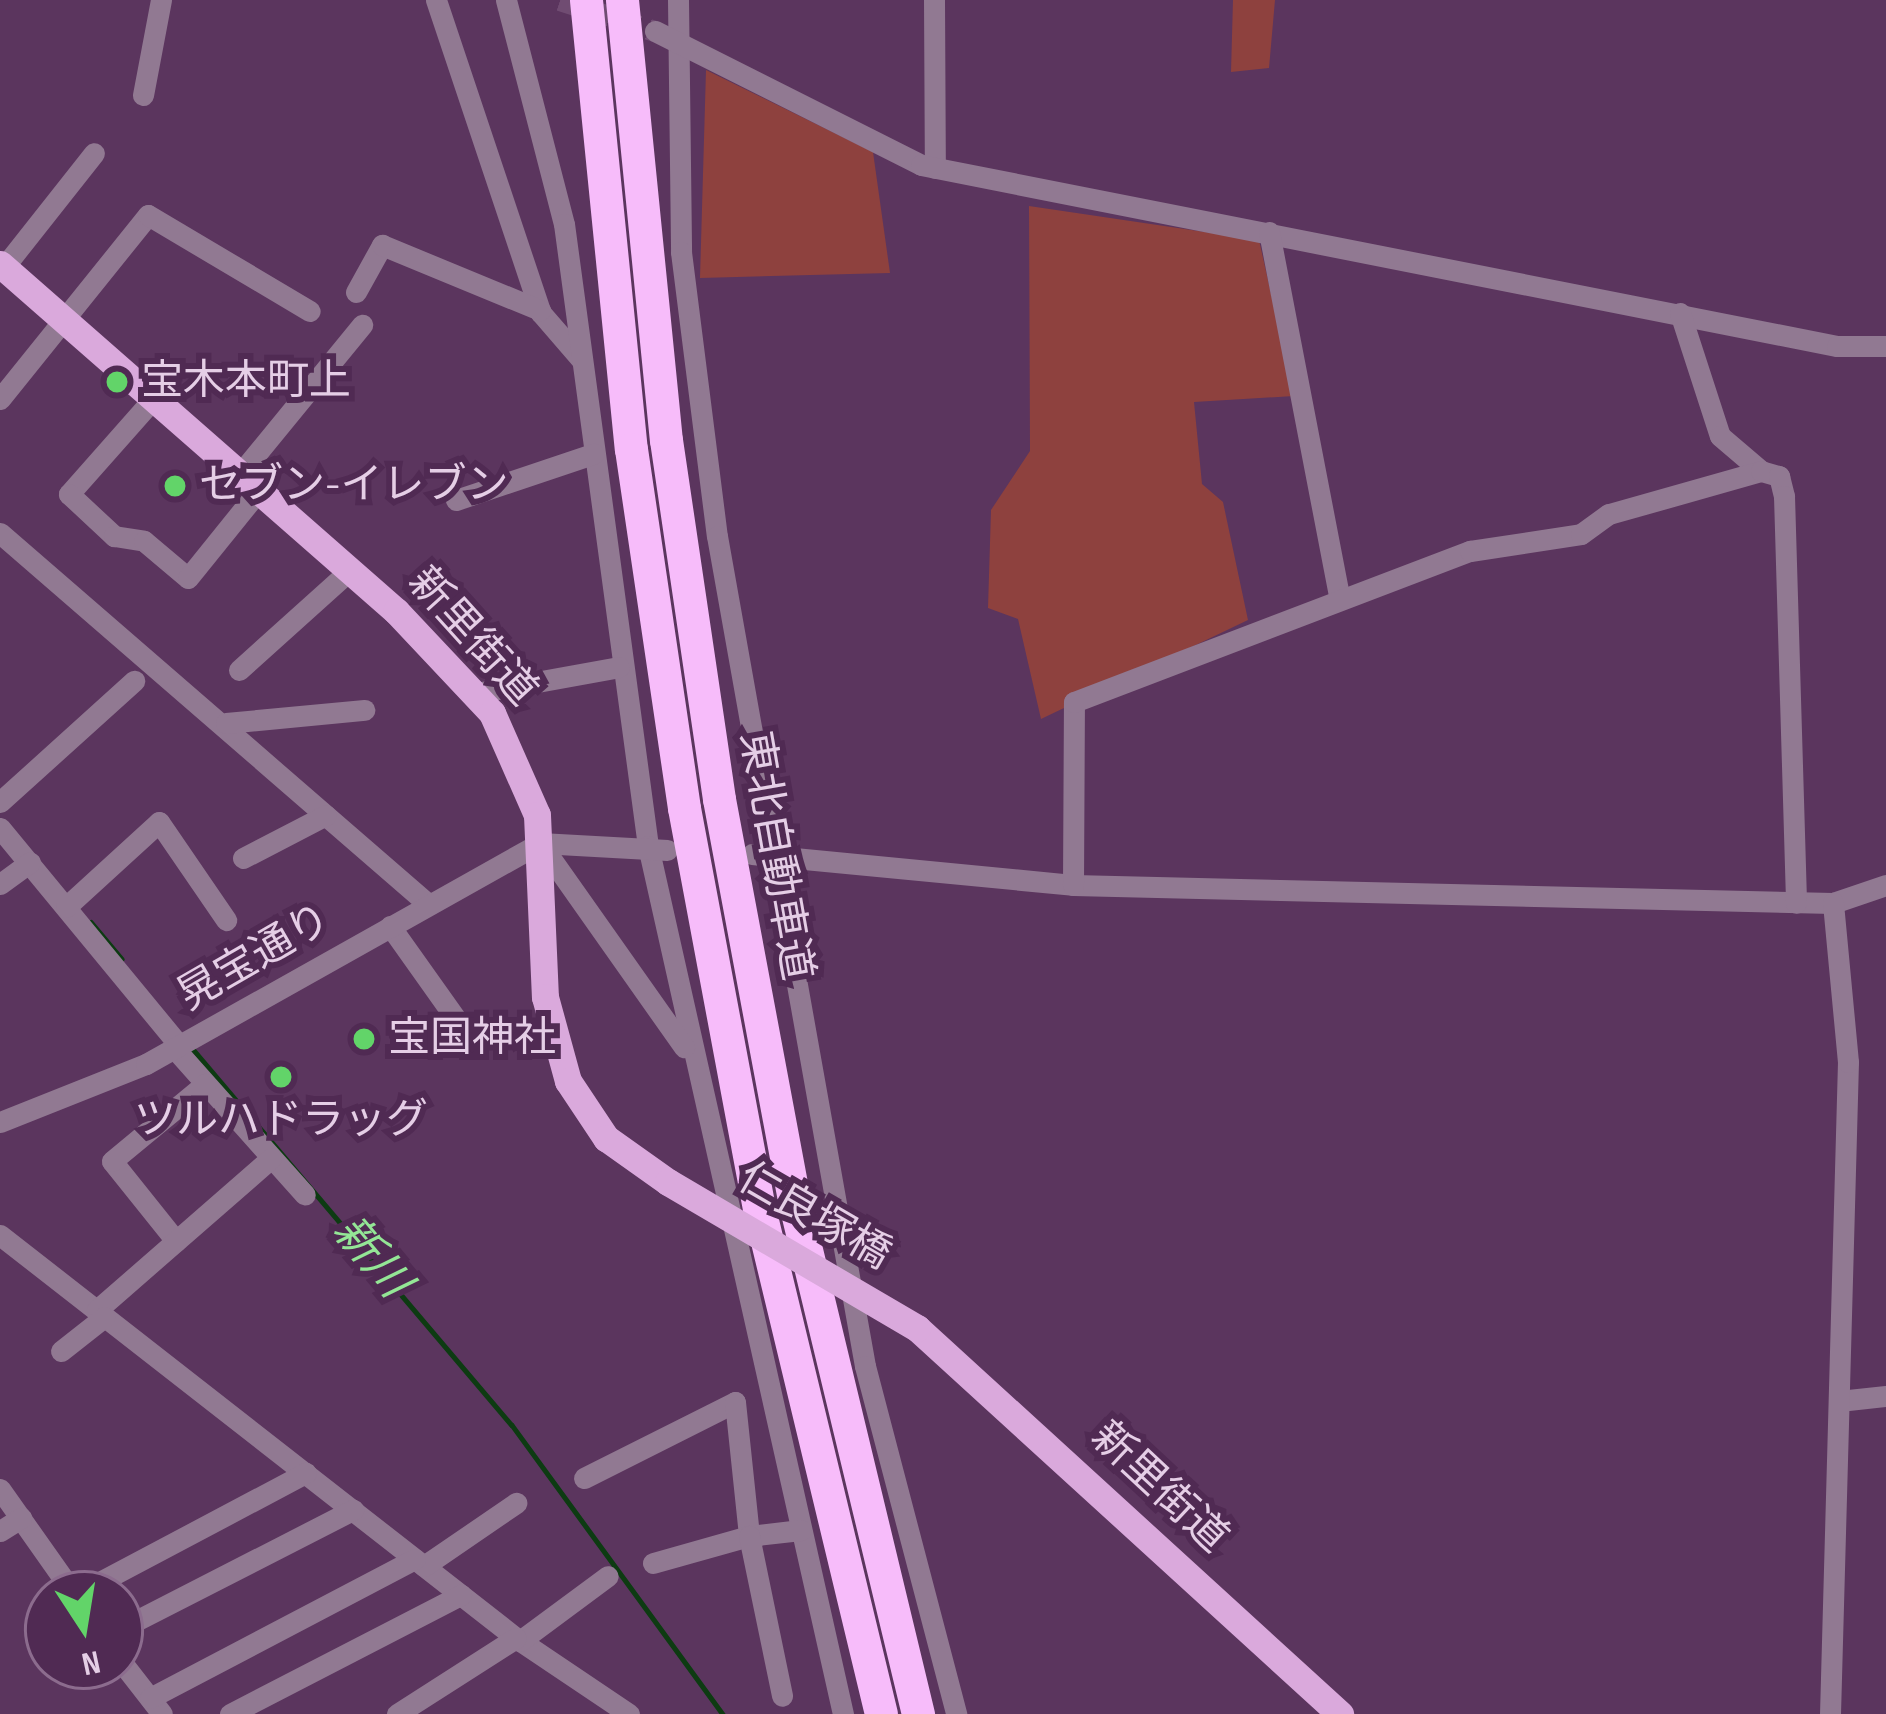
<!DOCTYPE html>
<html>
<head>
<meta charset="utf-8">
<style>
	body { margin:0 }
	#map { position:relative; width:1886px; height:1714px; overflow:hidden; background:#5b355e; font-family:"Sofia Sans Condensed","Noto Sans JP",sans-serif }
	div>[style] { position:absolute }
	[style*='--x'] { left:calc(var(--x)*1px); top:calc(var(--y)*1px); width:calc(var(--w)*1px); rotate:calc(var(--a)*1deg) }
	.green>* { inset:0; background:#8e413e }
	.stream>* { height:4.5px; margin:-2.25px; padding:0 2.25px; transform-origin:2.25px; border-radius:2.25px; background:#0d3b12 }
	.minor-tunnel>* { height:21px; margin-top:-10.5px; transform-origin:0; background:repeating-linear-gradient(90deg,#704c72 0 21px,transparent 0 31px) }
	.minor>* { height:21px; margin:-10.5px; padding:0 10.5px; transform-origin:10.5px; border-radius:10.5px; background:#917992 }
	.major>* { height:27px; margin:-13.5px; padding:0 13.5px; transform-origin:13.5px; border-radius:13.5px; background:#daa9dc }
	.highway>* { height:33px; margin:-16.5px; padding:0 16.5px; transform-origin:16.5px; border-radius:16.5px; background:#f7bcfa }
	.major-bridge>* { height:27px; margin:-13.5px; padding:0 13.5px; transform-origin:13.5px; border-radius:13.5px; background:#daa9dc }
	.dots>* { width:33px; height:33px; translate:-50% -50%; box-sizing:border-box; border:6px solid #502a53; border-radius:50% }
	span { translate:-50% -50%; white-space:nowrap; text-align:center; line-height:1.15; -webkit-text-stroke:12px #502a53; paint-order:stroke }
	.poi-label { font-size:42px; color:#e5cee6 }
	.left { translate:0 -50%; text-align:left }
	.street-label { font-size:42px; color:#e5cee6 }
	.water-label { font-size:45px; color:#94e696; font-style:italic }
	.north { position:absolute; left:24px; top:1570px; width:120px; height:120px; box-sizing:border-box; background:#502a53; border:3px solid #8c6c8e; border-radius:50%; rotate:168deg; font-size:33px; font-weight:700; line-height:48px; text-align:center; color:#e5cee6 }
	.north::after { content:''; display:block; margin:auto; width:42px; height:54px; background:#62d469; clip-path:polygon(50% 0,100% 100%,50% 72%,0 100%) }
</style>
</head>
<body>
<div id="map">
	<div class="green">
		<i style="clip-path:polygon(1233px 0,1275px 0,1269px 68px,1231px 72px)"></i>
		<i style="clip-path:polygon(706px 70px,873px 152px,890px 273px,700px 278px)"></i>
		<i style="clip-path:polygon(1029px 206px,1259px 240px,1294px 396px,1194px 402px,1202px 484px,1223px 502px,1248px 620px,1041px 719px,1018px 619px,988px 608px,991px 510px,1030px 451px)"></i>
	</div>
	<div class="stream">
		<i style="--x:91;--y:922;--w:48;--a:50"></i>
		<i style="--x:192;--y:1048;--w:494;--a:49.7"></i>
		<i style="--x:512;--y:1425;--w:358;--a:53.9"></i>
	</div>
	<div class="minor-tunnel">
		<i style="--x:560;--y:0;--w:100;--a:18.1"></i>
	</div>
	<div class="minor">
		<i style="--x:436;--y:0;--w:330;--a:71.5"></i>
		<i style="--x:541;--y:313;--w:60;--a:49.1"></i>
		<i style="--x:506;--y:0;--w:231;--a:75.5"></i>
		<i style="--x:564;--y:224;--w:628;--a:82.31"></i>
		<i style="--x:648;--y:846;--w:890;--a:77.34"></i>
		<i style="--x:678;--y:0;--w:252;--a:89.3"></i>
		<i style="--x:681;--y:252;--w:286;--a:82.8"></i>
		<i style="--x:717;--y:536;--w:843;--a:79.89"></i>
		<i style="--x:865;--y:1366;--w:360;--a:75.3"></i>
		<i style="--x:934;--y:0;--w:168;--a:89.7"></i>
		<i style="--x:655;--y:31;--w:298;--a:26.7"></i>
		<i style="--x:921;--y:165;--w:934;--a:11.18"></i>
		<i style="--x:1837;--y:346;--w:49;--a:0"></i>
		<i style="--x:143;--y:95;--w:97;--a:-79.3"></i>
		<i style="--x:1269;--y:232;--w:371;--a:79.1"></i>
		<i style="--x:4;--y:267;--w:145;--a:-51.7"></i>
		<i style="--x:356;--y:292;--w:54;--a:-61"></i>
		<i style="--x:382;--y:245;--w:171;--a:22.4"></i>
		<i style="--x:1680;--y:313;--w:129;--a:72"></i>
		<i style="--x:1720;--y:436;--w:54;--a:40.5"></i>
		<i style="--x:0;--y:399;--w:236;--a:-51.2"></i>
		<i style="--x:148;--y:215;--w:188;--a:30.7"></i>
		<i style="--x:153;--y:399;--w:127;--a:131.5"></i>
		<i style="--x:69;--y:494;--w:62;--a:43"></i>
		<i style="--x:114;--y:536;--w:30;--a:9"></i>
		<i style="--x:144;--y:541;--w:57;--a:40.1"></i>
		<i style="--x:188;--y:578;--w:113;--a:-51.1"></i>
		<i style="--x:240;--y:474;--w:193;--a:-50.7"></i>
		<i style="--x:456;--y:500;--w:145;--a:-18.6"></i>
		<i style="--x:0;--y:533;--w:566;--a:40.92"></i>
		<i style="--x:239;--y:670;--w:151;--a:-42"></i>
		<i style="--x:476;--y:693;--w:145;--a:-10.3"></i>
		<i style="--x:226;--y:723;--w:139;--a:-5.4"></i>
		<i style="--x:0;--y:802;--w:181;--a:-42.1"></i>
		<i style="--x:0;--y:828;--w:283;--a:50.5"></i>
		<i style="--x:667;--y:850;--w:127;--a:-176.8"></i>
		<i style="--x:540;--y:843;--w:250;--a:54.8"></i>
		<i style="--x:752;--y:854;--w:322;--a:5.5"></i>
		<i style="--x:1073;--y:885;--w:760;--a:1.36"></i>
		<i style="--x:1833;--y:903;--w:56;--a:-18.8"></i>
		<i style="--x:243;--y:858;--w:93;--a:-27.4"></i>
		<i style="--x:0;--y:884;--w:37;--a:-36"></i>
		<i style="--x:1073;--y:885;--w:183;--a:-89.7"></i>
		<i style="--x:1074;--y:702;--w:424;--a:-20.9"></i>
		<i style="--x:1470;--y:551;--w:112;--a:-8.7"></i>
		<i style="--x:1581;--y:534;--w:34;--a:-36"></i>
		<i style="--x:1609;--y:514;--w:158;--a:-15.8"></i>
		<i style="--x:1761;--y:471;--w:19;--a:16"></i>
		<i style="--x:1779;--y:476;--w:21;--a:76"></i>
		<i style="--x:1784;--y:496;--w:407;--a:88.3"></i>
		<i style="--x:66;--y:907;--w:126;--a:-42.4"></i>
		<i style="--x:159;--y:822;--w:119;--a:55.6"></i>
		<i style="--x:390;--y:926;--w:119;--a:54.6"></i>
		<i style="--x:175;--y:1049;--w:195;--a:48.3"></i>
		<i style="--x:0;--y:1122;--w:157;--a:-21.7"></i>
		<i style="--x:146;--y:1064;--w:452;--a:-29.3"></i>
		<i style="--x:0;--y:1235;--w:655;--a:37.99"></i>
		<i style="--x:516;--y:1638;--w:136;--a:33.9"></i>
		<i style="--x:176;--y:1241;--w:102;--a:-128.7"></i>
		<i style="--x:112;--y:1161;--w:121;--a:-39.6"></i>
		<i style="--x:97;--y:1310;--w:231;--a:-41.1"></i>
		<i style="--x:61;--y:1351;--w:55;--a:-38.3"></i>
		<i style="--x:1839;--y:1401;--w:47;--a:-6.1"></i>
		<i style="--x:584;--y:1478;--w:169;--a:-26.7"></i>
		<i style="--x:735;--y:1402;--w:135;--a:84"></i>
		<i style="--x:749;--y:1536;--w:52;--a:-6.6"></i>
		<i style="--x:0;--y:1489;--w:128;--a:54.8"></i>
		<i style="--x:0;--y:1531;--w:25;--a:-32"></i>
		<i style="--x:653;--y:1563;--w:100;--a:-15.7"></i>
		<i style="--x:749;--y:1536;--w:163;--a:78.3"></i>
		<i style="--x:424;--y:1566;--w:112;--a:-34.4"></i>
		<i style="--x:77;--y:1594;--w:259;--a:-27.9"></i>
		<i style="--x:120;--y:1629;--w:262;--a:-27.1"></i>
		<i style="--x:520;--y:1641;--w:109;--a:-36.5"></i>
		<i style="--x:120;--y:1660;--w:68;--a:52.1"></i>
		<i style="--x:150;--y:1698;--w:299;--a:-27.7"></i>
		<i style="--x:230;--y:1714;--w:260;--a:-27.3"></i>
		<i style="--x:397;--y:1714;--w:141;--a:-32.6"></i>
		<i style="--x:1830;--y:1714;--w:652;--a:-88.42"></i>
		<i style="--x:1848;--y:1062;--w:160;--a:-95.4"></i>
	</div>
	<div class="major">
		<i style="--x:0;--y:264;--w:527;--a:41.23"></i>
		<i style="--x:396;--y:611;--w:140;--a:46.7"></i>
		<i style="--x:492;--y:713;--w:111;--a:66.2"></i>
		<i style="--x:537;--y:815;--w:182;--a:87.5"></i>
		<i style="--x:545;--y:997;--w:87;--a:74.7"></i>
		<i style="--x:568;--y:1081;--w:69;--a:56.3"></i>
		<i style="--x:606;--y:1138;--w:76;--a:35.4"></i>
		<i style="--x:917;--y:1328;--w:573;--a:42.38"></i>
	</div>
	<div class="highway">
		<i style="--x:586;--y:0;--w:451;--a:84.3"></i>
		<i style="--x:631;--y:449;--w:363;--a:81.6"></i>
		<i style="--x:684;--y:808;--w:407;--a:79.4"></i>
		<i style="--x:759;--y:1208;--w:520;--a:76.44"></i>
		<i style="--x:622;--y:0;--w:442;--a:84.3"></i>
		<i style="--x:666;--y:440;--w:363;--a:81.6"></i>
		<i style="--x:719;--y:799;--w:412;--a:79.4"></i>
		<i style="--x:795;--y:1204;--w:525;--a:76.44"></i>
	</div>
	<div class="major-bridge">
		<i style="--x:668;--y:1182;--w:289;--a:30.4"></i>
	</div>
	<div class="dots">
		<i style="left:117px;top:382px;background:#62d469"></i>
		<i style="left:175px;top:486px;background:#62d469"></i>
		<i style="left:364px;top:1039px;background:#62d469"></i>
		<i style="left:281px;top:1077px;background:#62d469"></i>
	</div>
	<div class="poi-label">
		<span class="left" style="left:141px;top:382px">宝木本町上</span>
		<span class="left" style="left:199px;top:486px">セブン-イレブン</span>
		<span class="left" style="left:388px;top:1039px">宝国神社</span>
		<span style="left:281px;top:1121px">ツルハドラッグ</span>
	</div>
	<div class="street-label">
		<span style="left:472px;top:637px;rotate:48deg">新里街道</span>
		<span style="left:775px;top:856px;rotate:80deg">東北自動車道</span>
		<span style="left:255px;top:958px;rotate:-30deg">晃宝通り</span>
		<span style="left:814px;top:1217px;rotate:30deg">仁良塚橋</span>
		<span style="left:1159px;top:1488px;rotate:43deg">新里街道</span>
	</div>
	<div class="water-label">
		<span style="left:371px;top:1257px;rotate:50deg">新川</span>
	</div>
	<div class="north">N</div>
</div>
</body>
</html>
